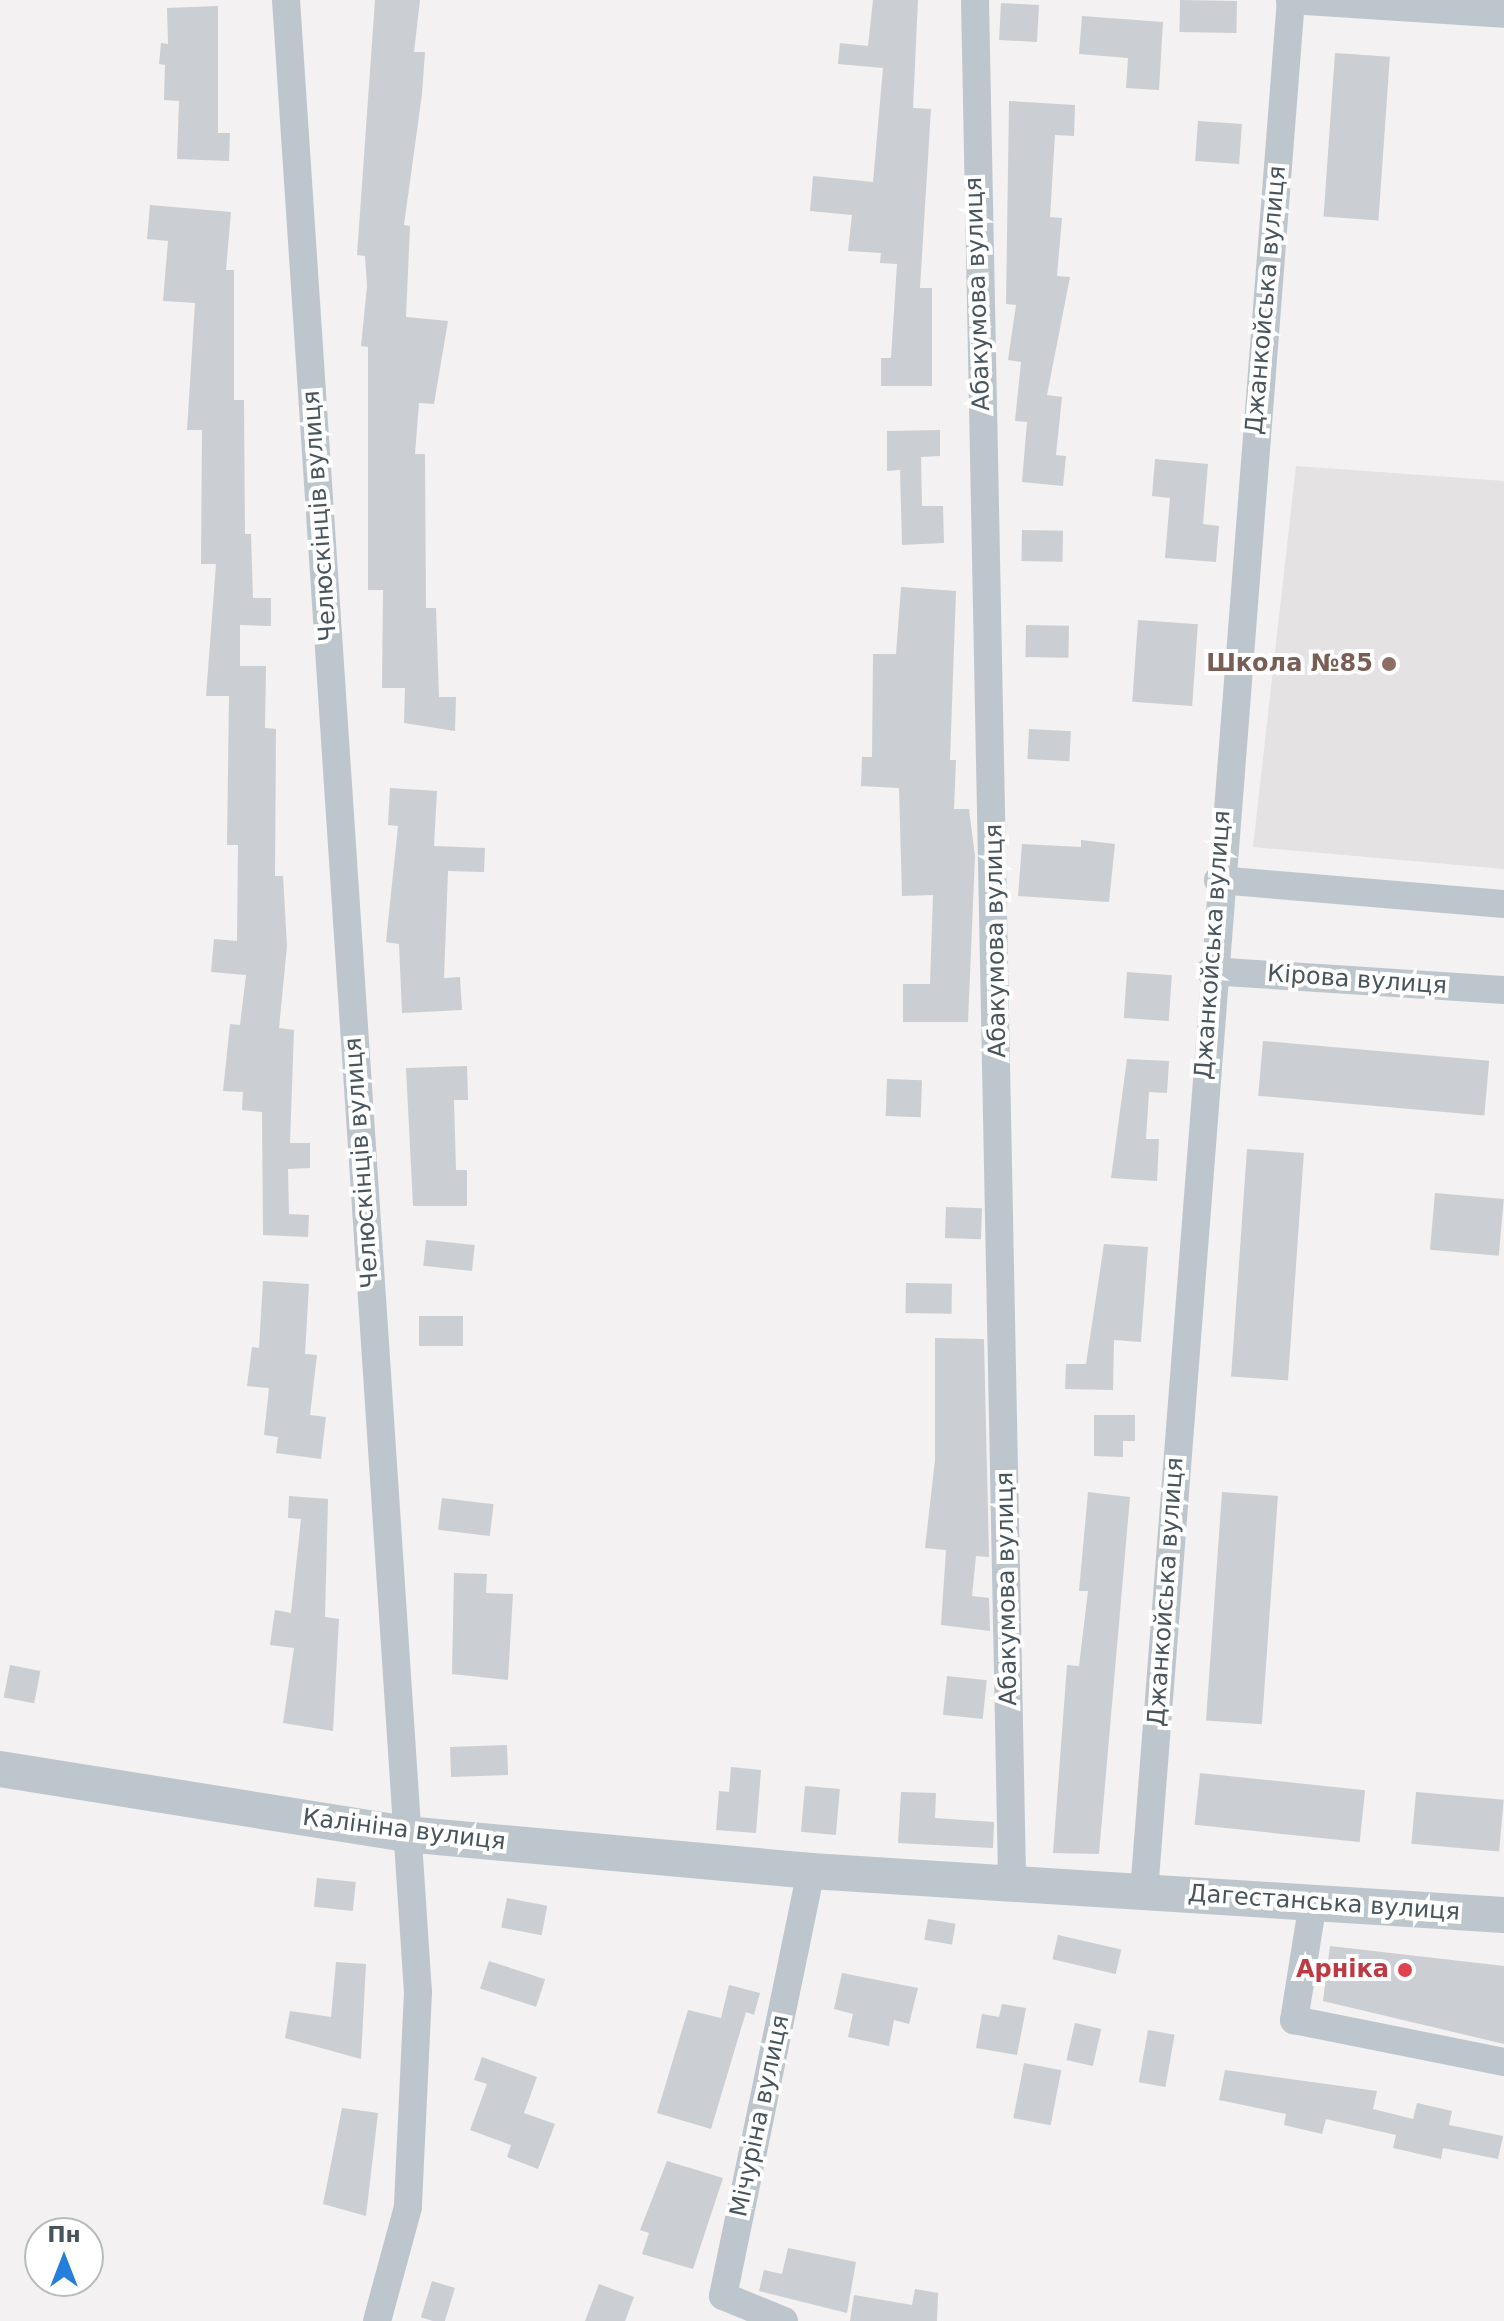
<!DOCTYPE html>
<html>
<head>
<meta charset="utf-8">
<style>
	body { margin:0 }
	#map { position:relative; width:1504px; height:2321px; overflow:hidden; background:#f3f1f1; font-family:"DejaVu Sans",sans-serif }
	div>[style] { position:absolute }
	[style*='--x'] { left:calc(var(--x)*1px); top:calc(var(--y)*1px); width:calc(var(--w)*1px); rotate:calc(var(--a)*1deg) }
	.education>* { inset:0; background:#e4e2e2 }
	.building>* { inset:0; background:#cbced3; transform-origin:0 0 }
	.minor>* { height:28px; margin:-14px; padding:0 14px; transform-origin:14px; border-radius:14px; background:#bdc6cc }
	.tertiary>* { height:36px; margin:-18px; padding:0 18px; transform-origin:18px; border-radius:18px; background:#bdc6cc }
	.dots>* { width:22px; height:22px; translate:-50% -50%; box-sizing:border-box; border:4px solid #fff; border-radius:50% }
	span { translate:-50% -50%; white-space:nowrap; text-align:center; line-height:1.15; -webkit-text-stroke:8px #fff; paint-order:stroke }
	.street-label { font-size:24px; color:#49555d }
	.education-label { font-size:24px; color:#785e54; font-weight:700 }
	.right { translate:-100% -50%; text-align:right }
	.health-label { font-size:24px; color:#be3a42; font-weight:700 }
	.north { position:absolute; left:24px; top:2217px; width:80px; height:80px; box-sizing:border-box; background:#fff; border:2px solid #b6bbbe; border-radius:50%; rotate:0deg; font-size:22px; font-weight:700; line-height:32px; text-align:center; color:#49555d }
	.north::after { content:''; display:block; margin:auto; width:28px; height:36px; background:#237fda; clip-path:polygon(50% 0,100% 100%,50% 72%,0 100%) }
</style>
</head>
<body>
<div id="map">
	<div class="education">
		<i style="clip-path:polygon(1296px 466px,1504px 481px,1504px 869px,1253px 847px)"></i>
	</div>
	<div class="building">
		<i style="clip-path:polygon(375px 0,420px 0,414px 52px,425px 52px,422px 94px,404px 225px,410px 226px,406px 317px,448px 321px,434px 404px,419px 403px,415px 454px,425px 454px,426px 608px,436px 608px,439px 697px,456px 697px,455px 731px,404px 723px,405px 688px,382px 688px,383px 590px,368px 590px,368px 347px,361px 346px,367px 286px,365px 256px,357px 255px)"></i>
		<i style="clip-path:polygon(873px 0,918px 0,913px 108px,931px 109px,920px 288px,932px 288px,932px 386px,881px 386px,881px 358px,891px 358px,897px 264px,880px 263px,881px 253px,848px 251px,852px 215px,810px 211px,813px 176px,873px 182px,883px 68px,838px 64px,840px 43px,868px 46px)"></i>
		<i style="left:1180px;top:0;width:57px;height:32px;rotate:1deg"></i>
		<i style="left:1001px;top:3px;width:38px;height:37px;rotate:3deg"></i>
		<i style="clip-path:polygon(218px 6px,218px 133px,230px 133px,229px 161px,177px 159px,179px 101px,164px 100px,165px 65px,159px 64px,161px 43px,168px 44px,167px 8px)"></i>
		<i style="clip-path:polygon(1082px 16px,1163px 22px,1159px 90px,1126px 88px,1128px 58px,1079px 54px)"></i>
		<i style="left:1335px;top:53px;width:55px;height:164px;rotate:4deg"></i>
		<i style="clip-path:polygon(1009px 101px,1075px 105px,1074px 136px,1055px 135px,1050px 217px,1062px 218px,1057px 276px,1070px 277px,1047px 395px,1062px 397px,1056px 455px,1066px 456px,1063px 486px,1022px 482px,1027px 422px,1015px 421px,1021px 362px,1008px 360px,1016px 305px,1006px 304px)"></i>
		<i style="left:1198px;top:121px;width:44px;height:40px;rotate:4deg"></i>
		<i style="clip-path:polygon(150px 205px,231px 212px,226px 270px,234px 270px,234px 400px,244px 400px,245px 534px,251px 534px,253px 598px,271px 598px,271px 626px,240px 625px,240px 666px,266px 666px,265px 728px,276px 729px,275px 876px,283px 876px,287px 946px,279px 1028px,294px 1030px,290px 1143px,310px 1143px,310px 1168px,288px 1169px,289px 1214px,309px 1215px,308px 1237px,263px 1235px,262px 1112px,242px 1110px,243px 1092px,223px 1091px,230px 1024px,240px 1025px,246px 975px,211px 972px,214px 939px,237px 941px,238px 845px,227px 845px,229px 696px,206px 696px,216px 564px,201px 564px,202px 430px,187px 430px,195px 303px,163px 301px,168px 241px,147px 239px)"></i>
		<i style="clip-path:polygon(940px 430px,940px 456px,921px 457px,922px 506px,943px 506px,944px 543px,902px 545px,900px 470px,887px 471px,887px 431px)"></i>
		<i style="clip-path:polygon(1155px 459px,1208px 464px,1203px 524px,1219px 526px,1216px 562px,1165px 558px,1170px 498px,1152px 496px)"></i>
		<i style="left:1022px;top:530px;width:41px;height:31px;rotate:1deg"></i>
		<i style="clip-path:polygon(901px 587px,956px 591px,950px 760px,956px 760px,954px 809px,969px 809px,975px 856px,968px 1022px,903px 1022px,903px 984px,930px 984px,933px 895px,902px 896px,899px 788px,861px 786px,862px 757px,872px 757px,873px 654px,896px 654px)"></i>
		<i style="left:1138px;top:620px;width:60px;height:82px;rotate:4deg"></i>
		<i style="left:1026px;top:625px;width:43px;height:32px;rotate:1deg"></i>
		<i style="left:1029px;top:729px;width:42px;height:30px;rotate:3deg"></i>
		<i style="clip-path:polygon(390px 788px,437px 791px,434px 846px,485px 848px,484px 872px,448px 871px,444px 978px,460px 977px,462px 1010px,402px 1013px,399px 944px,386px 942px,398px 826px,388px 825px)"></i>
		<i style="clip-path:polygon(1081px 840px,1115px 844px,1109px 902px,1018px 896px,1022px 844px,1081px 847px)"></i>
		<i style="left:1127px;top:972px;width:45px;height:46px;rotate:4deg"></i>
		<i style="left:1263px;top:1041px;width:227px;height:55px;rotate:5deg"></i>
		<i style="clip-path:polygon(1127px 1059px,1169px 1061px,1167px 1093px,1149px 1092px,1146px 1139px,1159px 1139px,1157px 1181px,1111px 1178px)"></i>
		<i style="clip-path:polygon(467px 1066px,468px 1100px,454px 1100px,456px 1170px,467px 1170px,467px 1206px,413px 1206px,406px 1068px)"></i>
		<i style="left:887px;top:1079px;width:35px;height:37px;rotate:2deg"></i>
		<i style="left:1247px;top:1149px;width:57px;height:228px;rotate:4deg"></i>
		<i style="left:1435px;top:1193px;width:69px;height:57px;rotate:5deg"></i>
		<i style="left:946px;top:1207px;width:36px;height:31px;rotate:2deg"></i>
		<i style="left:426px;top:1240px;width:49px;height:26px;rotate:6deg"></i>
		<i style="clip-path:polygon(1104px 1244px,1148px 1247px,1141px 1342px,1114px 1340px,1113px 1390px,1065px 1389px,1066px 1364px,1086px 1364px)"></i>
		<i style="clip-path:polygon(263px 1281px,309px 1284px,305px 1354px,317px 1355px,310px 1415px,326px 1417px,321px 1459px,276px 1453px,278px 1437px,264px 1435px,269px 1388px,247px 1386px,252px 1347px,259px 1348px)"></i>
		<i style="left:906px;top:1283px;width:46px;height:30px;rotate:1deg"></i>
		<i style="left:419px;top:1316px;width:44px;height:30px"></i>
		<i style="clip-path:polygon(935px 1338px,984px 1339px,989px 1557px,976px 1556px,972px 1596px,989px 1598px,990px 1631px,941px 1625px,946px 1550px,925px 1548px,935px 1460px)"></i>
		<i style="clip-path:polygon(1094px 1415px,1135px 1415px,1135px 1441px,1123px 1441px,1123px 1457px,1094px 1456px)"></i>
		<i style="clip-path:polygon(1088px 1492px,1130px 1497px,1099px 1854px,1053px 1853px,1067px 1665px,1079px 1666px,1088px 1591px,1079px 1591px)"></i>
		<i style="left:1222px;top:1492px;width:56px;height:229px;rotate:4deg"></i>
		<i style="clip-path:polygon(289px 1496px,328px 1499px,325px 1617px,339px 1619px,333px 1731px,283px 1723px,294px 1648px,270px 1645px,275px 1610px,291px 1613px,301px 1519px,288px 1518px)"></i>
		<i style="left:442px;top:1498px;width:52px;height:32px;rotate:7deg"></i>
		<i style="clip-path:polygon(454px 1573px,487px 1574px,486px 1593px,513px 1594px,508px 1680px,452px 1674px)"></i>
		<i style="left:10px;top:1665px;width:31px;height:33px;rotate:11deg"></i>
		<i style="left:947px;top:1676px;width:40px;height:39px;rotate:6deg"></i>
		<i style="left:507px;top:1745px;width:30px;height:57px;rotate:88deg"></i>
		<i style="clip-path:polygon(731px 1767px,761px 1770px,756px 1833px,716px 1830px,719px 1791px,729px 1792px)"></i>
		<i style="left:1200px;top:1773px;width:166px;height:52px;rotate:6deg"></i>
		<i style="left:805px;top:1786px;width:35px;height:46px;rotate:5deg"></i>
		<i style="clip-path:polygon(901px 1792px,936px 1793px,935px 1818px,994px 1822px,993px 1848px,898px 1843px)"></i>
		<i style="left:1416px;top:1792px;width:88px;height:52px;rotate:5deg"></i>
		<i style="left:317px;top:1878px;width:39px;height:29px;rotate:6deg"></i>
		<i style="left:507px;top:1898px;width:41px;height:30px;rotate:11deg"></i>
		<i style="left:928px;top:1919px;width:28px;height:21px;rotate:10deg"></i>
		<i style="left:1058px;top:1935px;width:65px;height:25px;rotate:13deg"></i>
		<i style="clip-path:polygon(1330px 1946px,1504px 1966px,1504px 2044px,1323px 2001px)"></i>
		<i style="left:489px;top:1961px;width:59px;height:29px;rotate:18deg"></i>
		<i style="clip-path:polygon(336px 1962px,366px 1964px,361px 2059px,285px 2038px,290px 2011px,331px 2017px)"></i>
		<i style="clip-path:polygon(842px 1973px,918px 1988px,909px 2024px,894px 2020px,889px 2046px,848px 2037px,853px 2014px,834px 2009px)"></i>
		<i style="clip-path:polygon(729px 1985px,760px 1993px,754px 2015px,746px 2012px,711px 2129px,657px 2113px,688px 2010px,721px 2018px)"></i>
		<i style="clip-path:polygon(1002px 2004px,1026px 2008px,1017px 2055px,976px 2048px,982px 2014px,999px 2017px)"></i>
		<i style="left:1075px;top:2023px;width:27px;height:38px;rotate:13deg"></i>
		<i style="left:1148px;top:2030px;width:27px;height:53px;rotate:10deg"></i>
		<i style="clip-path:polygon(482px 2057px,537px 2077px,524px 2113px,555px 2124px,538px 2169px,507px 2157px,511px 2145px,470px 2130px,487px 2084px,474px 2080px)"></i>
		<i style="left:1024px;top:2063px;width:38px;height:56px;rotate:11deg"></i>
		<i style="clip-path:polygon(1225px 2070px,1377px 2091px,1373px 2109px,1413px 2119px,1417px 2103px,1452px 2111px,1449px 2125px,1503px 2136px,1498px 2159px,1443px 2148px,1441px 2159px,1393px 2148px,1396px 2135px,1326px 2119px,1322px 2134px,1284px 2125px,1286px 2114px,1219px 2100px)"></i>
		<i style="clip-path:polygon(342px 2108px,378px 2113px,366px 2216px,323px 2204px)"></i>
		<i style="clip-path:polygon(667px 2161px,723px 2178px,693px 2269px,642px 2254px,649px 2233px,640px 2230px)"></i>
		<i style="clip-path:polygon(788px 2248px,856px 2262px,847px 2313px,759px 2291px,764px 2270px,782px 2274px)"></i>
		<i style="left:432px;top:2281px;width:24px;height:38px;rotate:17deg"></i>
		<i style="clip-path:polygon(599px 2284px,634px 2297px,625px 2321px,585px 2321px)"></i>
		<i style="clip-path:polygon(915px 2289px,938px 2293px,937px 2321px,850px 2321px,854px 2295px,912px 2305px)"></i>
	</div>
	<div class="minor">
		<i style="--x:286;--y:0;--w:1996;--a:86.21"></i>
		<i style="--x:418;--y:1992;--w:215;--a:92.7"></i>
		<i style="--x:408;--y:2207;--w:118;--a:105.2"></i>
		<i style="--x:975;--y:0;--w:1884;--a:88.87"></i>
		<i style="--x:1290;--y:0;--w:214;--a:3.7"></i>
		<i style="--x:1218;--y:880;--w:287;--a:4.8"></i>
		<i style="--x:1210;--y:971;--w:295;--a:3.7"></i>
		<i style="--x:1144;--y:1892;--w:1898;--a:-85.56"></i>
		<i style="--x:1313;--y:1902;--w:120;--a:99.1"></i>
		<i style="--x:1294;--y:2020;--w:214;--a:11.3"></i>
		<i style="--x:784;--y:2321;--w:66;--a:-157.7"></i>
		<i style="--x:723;--y:2296;--w:434;--a:-78.3"></i>
	</div>
	<div class="tertiary">
		<i style="--x:0;--y:1769;--w:410;--a:9.1"></i>
		<i style="--x:405;--y:1834;--w:408;--a:5.2"></i>
		<i style="--x:811;--y:1871;--w:694;--a:3.63"></i>
	</div>
	<div class="dots">
		<i style="left:1389px;top:664px;background:#8d6e63"></i>
		<i style="left:1405px;top:1970px;background:#e0444e"></i>
	</div>
	<div class="street-label">
		<span style="left:978px;top:294px;rotate:-92deg">Абакумова вулиця</span>
		<span style="left:1266px;top:300px;rotate:-85deg">Джанкойська вулиця</span>
		<span style="left:320px;top:516px;rotate:-94deg">Челюскінців вулиця</span>
		<span style="left:996px;top:941px;rotate:-91deg">Абакумова вулиця</span>
		<span style="left:1213px;top:945px;rotate:-86deg">Джанкойська вулиця</span>
		<span style="left:1357px;top:980px;rotate:4deg">Кірова вулиця</span>
		<span style="left:362px;top:1163px;rotate:-94deg">Челюскінців вулиця</span>
		<span style="left:1007px;top:1589px;rotate:-91deg">Абакумова вулиця</span>
		<span style="left:1166px;top:1592px;rotate:-86deg">Джанкойська вулиця</span>
		<span style="left:404px;top:1830px;rotate:7deg">Калініна вулиця</span>
		<span style="left:1324px;top:1903px;rotate:4deg">Дагестанська вулиця</span>
		<span style="left:760px;top:2116px;rotate:-78deg">Мічуріна вулиця</span>
	</div>
	<div class="education-label">
		<span class="right" style="left:1373px;top:664px">Школа №85</span>
	</div>
	<div class="health-label">
		<span class="right" style="left:1389px;top:1970px">Арніка</span>
	</div>
	<div class="north">Пн</div>
</div>
</body>
</html>
